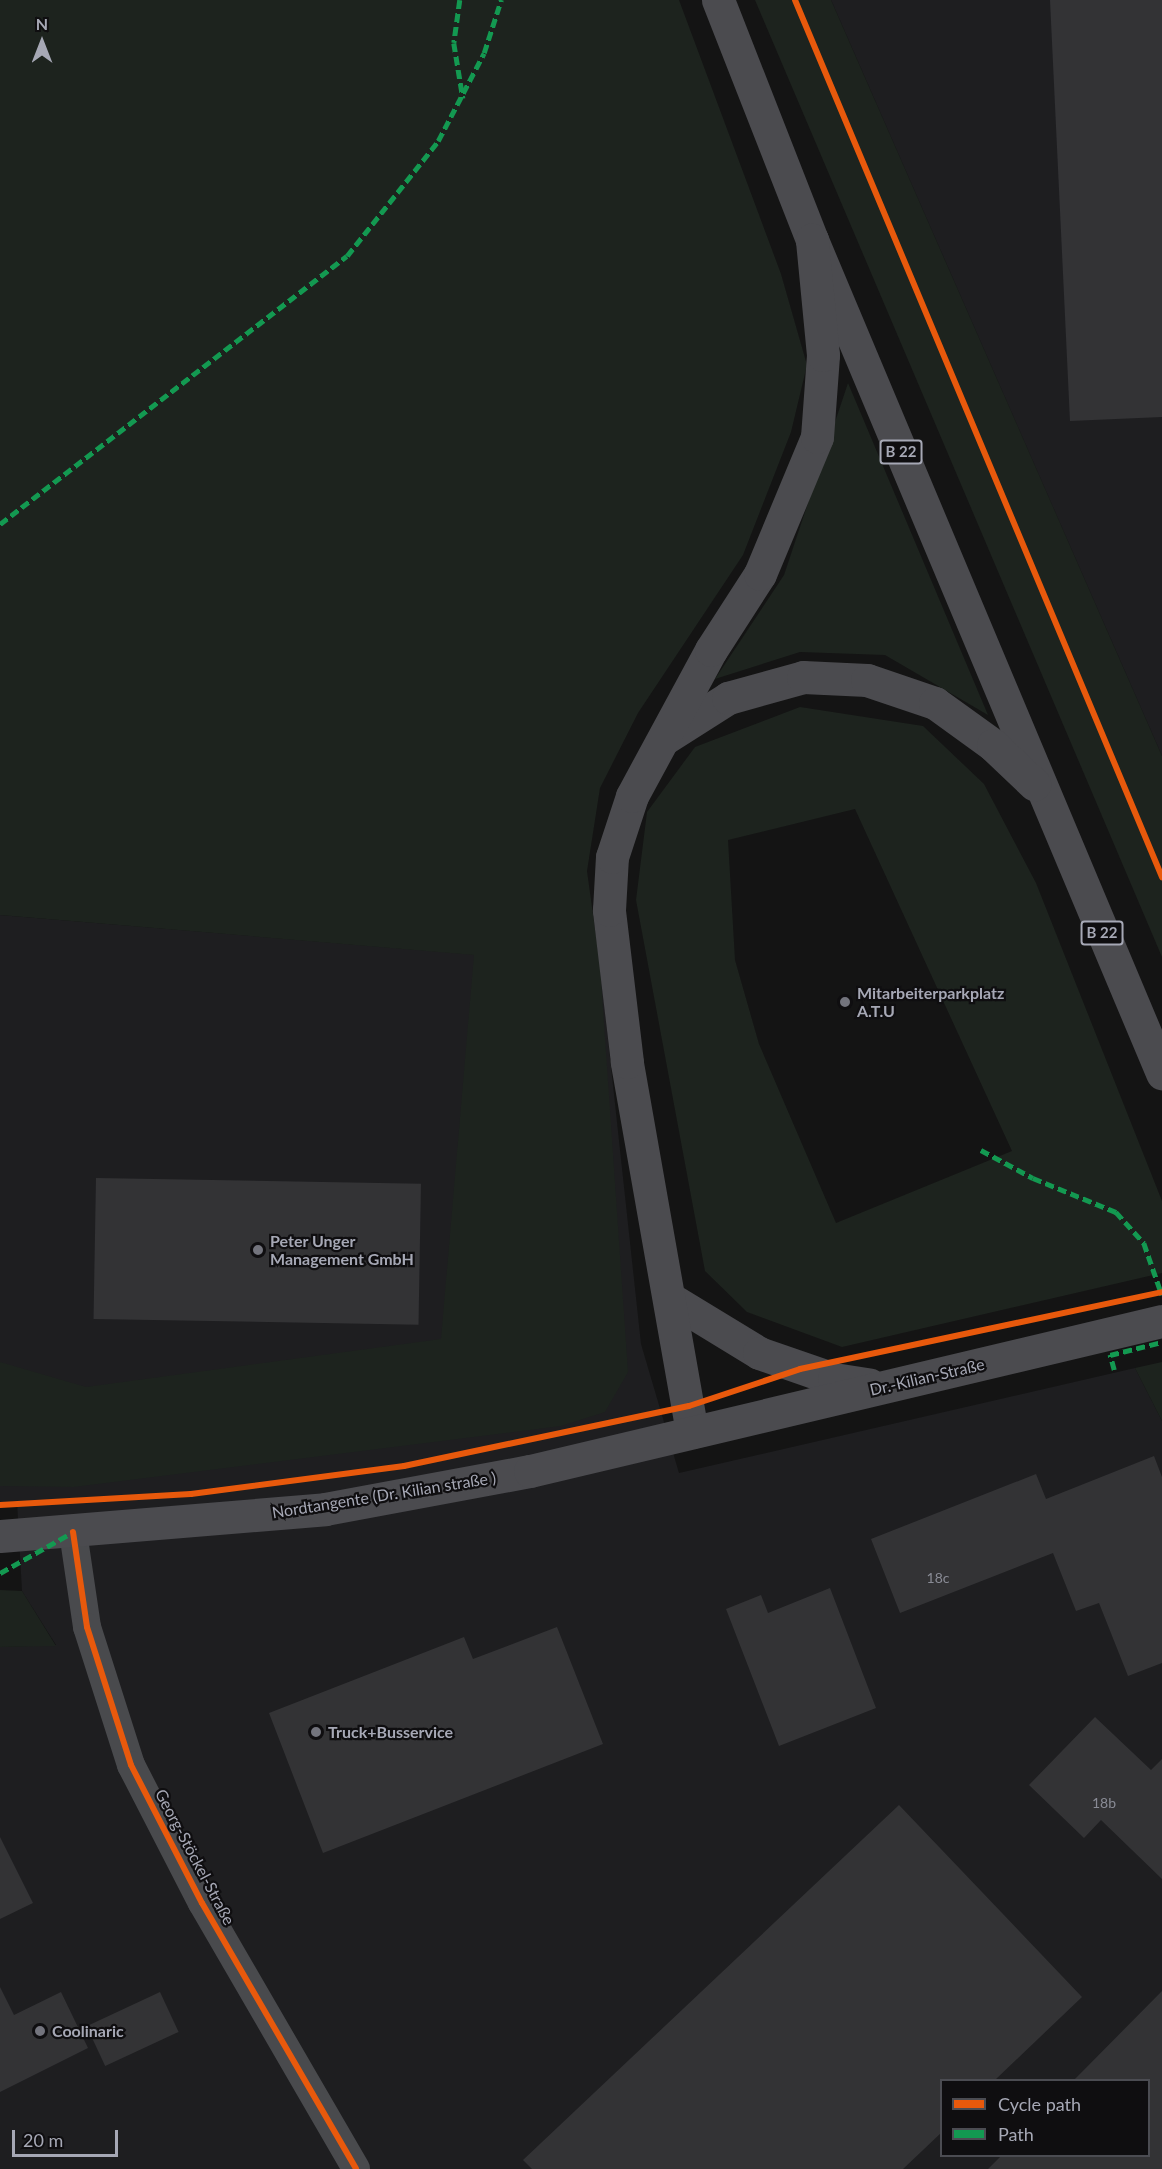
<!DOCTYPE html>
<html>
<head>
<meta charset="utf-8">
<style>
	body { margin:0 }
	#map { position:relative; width:1162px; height:2169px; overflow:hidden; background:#141414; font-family:Lato,sans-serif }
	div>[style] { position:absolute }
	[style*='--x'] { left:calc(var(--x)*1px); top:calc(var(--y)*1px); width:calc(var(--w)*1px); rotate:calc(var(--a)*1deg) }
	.built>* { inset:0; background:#1e1e20 }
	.green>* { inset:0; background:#1d231e }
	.building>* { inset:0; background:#333335; transform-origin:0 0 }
	.street>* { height:28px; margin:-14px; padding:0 14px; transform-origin:14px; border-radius:14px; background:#494a4d }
	.primary>* { height:33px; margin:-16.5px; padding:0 16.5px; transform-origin:16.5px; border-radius:16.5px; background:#4b4b4f }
	.quiet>* { height:4.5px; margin-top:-2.25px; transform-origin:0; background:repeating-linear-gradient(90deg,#139951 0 9px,transparent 0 13.5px) }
	.cycleway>* { height:6px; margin:-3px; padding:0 3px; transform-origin:3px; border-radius:3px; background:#e8590c }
	.dots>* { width:16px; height:16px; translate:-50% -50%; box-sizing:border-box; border:3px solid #0f0e10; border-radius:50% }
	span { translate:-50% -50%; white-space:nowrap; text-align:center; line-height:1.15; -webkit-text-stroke:4.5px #0f0e10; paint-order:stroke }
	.number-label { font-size:14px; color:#898b95 }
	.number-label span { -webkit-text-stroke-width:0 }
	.shield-label span { padding:2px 4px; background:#0f0e10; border:2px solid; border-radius:4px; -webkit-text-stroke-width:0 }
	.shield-label { font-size:15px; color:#a6a8b5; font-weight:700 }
	.poi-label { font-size:16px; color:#a6a8b5; font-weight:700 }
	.left { translate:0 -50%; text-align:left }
	.street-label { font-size:16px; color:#a6a8b5 }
	.legend { position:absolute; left:940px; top:2079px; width:210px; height:78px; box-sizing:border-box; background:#0f0e10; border:2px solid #4b4c52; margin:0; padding:8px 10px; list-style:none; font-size:18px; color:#a6a8b5 }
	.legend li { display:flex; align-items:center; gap:12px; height:30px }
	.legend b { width:30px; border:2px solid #4b4c52 }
	.north { position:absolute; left:12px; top:12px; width:60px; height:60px; -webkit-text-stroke:4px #0f0e10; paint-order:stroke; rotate:0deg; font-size:16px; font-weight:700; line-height:24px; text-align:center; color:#a6a8b5 }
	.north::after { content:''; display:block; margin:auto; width:21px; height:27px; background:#a6a8b5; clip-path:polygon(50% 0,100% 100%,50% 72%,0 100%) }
	.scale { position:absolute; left:12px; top:2130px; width:106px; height:27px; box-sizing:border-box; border:3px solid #a6a8b5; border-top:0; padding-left:8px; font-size:18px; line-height:21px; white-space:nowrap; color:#a6a8b5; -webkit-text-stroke:4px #0f0e10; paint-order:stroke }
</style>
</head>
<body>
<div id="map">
	<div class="built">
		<i style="clip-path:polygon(831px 0,1162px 0,1162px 756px,1045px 489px)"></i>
		<i style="clip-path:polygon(evenodd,0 915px,600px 965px,641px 1344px,679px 1473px,1135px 1368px,1162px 1421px,1162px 2169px,0 2169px,0 1647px,56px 1645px,22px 1591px,17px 1501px,0 1504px,0 915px,942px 2080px,1148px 2080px,1148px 2156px,942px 2156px,942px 2080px)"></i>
	</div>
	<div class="green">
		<i style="clip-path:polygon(0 0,679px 0,781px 274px,807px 365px,791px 432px,743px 555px,638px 713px,600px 788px,587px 871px,600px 965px,628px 1372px,605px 1412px,561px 1426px,74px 1487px,0 1486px,0 1362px,86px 1387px,441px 1339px,474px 955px,0 915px)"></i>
		<i style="clip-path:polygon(755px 0,831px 0,1162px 756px,1162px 957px)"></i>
		<i style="clip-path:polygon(848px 383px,988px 715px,885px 655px,800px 652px,715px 679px,784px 575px)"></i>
		<i style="clip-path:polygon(evenodd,800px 707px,923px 726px,984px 784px,1036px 883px,1162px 1201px,1162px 1273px,842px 1347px,747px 1312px,705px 1271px,636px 900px,647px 812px,695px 747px,800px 707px,855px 809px,1012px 1151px,836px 1223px,759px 1044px,735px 960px,728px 840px,855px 809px)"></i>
		<i style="clip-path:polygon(1162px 1362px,1162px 1421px,1135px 1368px)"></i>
		<i style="clip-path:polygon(0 1590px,22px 1591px,56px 1646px,0 1647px)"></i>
	</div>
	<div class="building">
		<i style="clip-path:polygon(1050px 0,1162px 0,1162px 417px,1070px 421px)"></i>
		<i style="left:96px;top:1178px;width:325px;height:141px;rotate:1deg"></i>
		<i style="clip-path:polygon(1154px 1456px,1162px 1477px,1162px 1663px,1128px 1676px,1099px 1603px,1076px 1611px,1053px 1553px,900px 1613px,871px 1539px,1036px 1474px,1046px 1499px)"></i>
		<i style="clip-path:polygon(830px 1588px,876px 1708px,779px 1746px,726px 1609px,761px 1595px,768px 1613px)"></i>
		<i style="clip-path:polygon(557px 1627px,603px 1744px,323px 1853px,269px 1713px,464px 1637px,473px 1659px)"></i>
		<i style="clip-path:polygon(1095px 1717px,1151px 1770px,1162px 1759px,1162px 1879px,1101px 1820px,1084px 1838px,1029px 1785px)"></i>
		<i style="clip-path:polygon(899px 1805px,1082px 1997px,995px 2080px,942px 2080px,942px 2132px,903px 2169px,532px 2169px,523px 2160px)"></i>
		<i style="clip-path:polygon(0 1837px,33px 1903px,0 1919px)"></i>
		<i style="clip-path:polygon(0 1987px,14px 2015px,61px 1992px,88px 2048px,0 2092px)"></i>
		<i style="clip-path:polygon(1162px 1991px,1162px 2169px,988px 2169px,1001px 2156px,1148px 2156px,1148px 2080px,1074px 2080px)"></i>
		<i style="left:160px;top:1992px;width:44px;height:81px;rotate:65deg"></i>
	</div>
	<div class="street">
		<i style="--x:73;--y:1532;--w:96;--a:81.6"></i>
		<i style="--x:87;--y:1627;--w:145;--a:72.3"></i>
		<i style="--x:131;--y:1765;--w:155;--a:62.8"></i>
		<i style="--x:202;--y:1903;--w:307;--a:59.9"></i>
	</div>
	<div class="primary">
		<i style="--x:718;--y:0;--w:258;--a:68.6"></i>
		<i style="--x:812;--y:240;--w:904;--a:67.21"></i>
		<i style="--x:665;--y:738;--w:75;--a:-32.4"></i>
		<i style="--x:728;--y:698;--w:78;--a:-15.6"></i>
		<i style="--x:803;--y:677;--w:64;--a:2.7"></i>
		<i style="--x:867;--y:680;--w:72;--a:18.7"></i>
		<i style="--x:935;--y:703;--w:72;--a:35.9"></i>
		<i style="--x:993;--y:745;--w:57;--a:43.6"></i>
		<i style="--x:669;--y:1298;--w:105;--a:31.4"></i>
		<i style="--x:759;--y:1353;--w:79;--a:19.1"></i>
		<i style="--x:834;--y:1379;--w:36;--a:9"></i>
		<i style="--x:692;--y:1432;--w:376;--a:-100"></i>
		<i style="--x:627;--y:1062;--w:153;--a:-96.8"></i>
		<i style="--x:609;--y:910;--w:53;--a:-86.8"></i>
		<i style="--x:612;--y:857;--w:64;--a:-71.8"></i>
		<i style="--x:632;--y:796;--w:166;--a:-61.6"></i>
		<i style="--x:711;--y:650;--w:90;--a:-57.2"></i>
		<i style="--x:760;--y:574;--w:148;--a:-67.4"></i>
		<i style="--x:817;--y:437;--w:82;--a:-85.8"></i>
		<i style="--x:823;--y:355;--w:116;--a:-95.5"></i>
		<i style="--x:0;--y:1536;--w:326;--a:-4.7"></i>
		<i style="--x:325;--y:1509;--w:208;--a:-10.5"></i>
		<i style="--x:530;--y:1471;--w:650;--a:-13.35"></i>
	</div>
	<div class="quiet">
		<i style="--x:460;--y:0;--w:43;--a:97.9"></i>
		<i style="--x:454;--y:43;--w:56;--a:80.7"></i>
		<i style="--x:0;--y:524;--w:438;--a:-37.7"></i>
		<i style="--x:347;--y:256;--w:147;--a:-51.6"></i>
		<i style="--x:438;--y:141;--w:99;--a:-62.4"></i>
		<i style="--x:484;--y:53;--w:56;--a:-72.2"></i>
		<i style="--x:981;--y:1150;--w:59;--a:28.3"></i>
		<i style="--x:1033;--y:1178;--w:90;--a:22.3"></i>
		<i style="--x:1116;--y:1212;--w:42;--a:47.9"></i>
		<i style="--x:1144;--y:1243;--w:55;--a:70.9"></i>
		<i style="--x:1114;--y:1370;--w:16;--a:-105"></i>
		<i style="--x:1110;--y:1355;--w:54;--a:-14"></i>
		<i style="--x:0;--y:1573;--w:84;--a:-29.3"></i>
	</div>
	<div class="cycleway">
		<i style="--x:795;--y:0;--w:951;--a:67.29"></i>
		<i style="--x:0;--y:1505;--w:191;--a:-3.3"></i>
		<i style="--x:191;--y:1494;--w:215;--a:-7.5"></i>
		<i style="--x:404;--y:1466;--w:291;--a:-11.9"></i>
		<i style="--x:689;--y:1406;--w:117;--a:-18.4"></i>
		<i style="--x:800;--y:1369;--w:370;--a:-12"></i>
		<i style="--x:73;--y:1532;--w:96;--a:81.6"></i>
		<i style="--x:87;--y:1627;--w:145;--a:72.3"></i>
		<i style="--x:131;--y:1765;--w:155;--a:62.8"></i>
		<i style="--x:202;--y:1903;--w:307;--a:59.9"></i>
	</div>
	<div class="dots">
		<i style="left:845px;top:1002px;background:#73747d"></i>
		<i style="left:258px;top:1250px;background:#73747d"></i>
		<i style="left:316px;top:1732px;background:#73747d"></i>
		<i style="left:40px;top:2031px;background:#73747d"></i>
	</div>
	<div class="number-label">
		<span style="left:938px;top:1578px">18c</span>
		<span style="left:1104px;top:1803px">18b</span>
	</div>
	<div class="shield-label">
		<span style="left:901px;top:452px">B 22</span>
		<span style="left:1102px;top:933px">B 22</span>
	</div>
	<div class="poi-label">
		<span class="left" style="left:857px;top:1002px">Mitarbeiterparkplatz<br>A.T.U</span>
		<span class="left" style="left:270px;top:1250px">Peter Unger<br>Management GmbH</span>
		<span class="left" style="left:328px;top:1732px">Truck+Busservice</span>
		<span class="left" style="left:52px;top:2031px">Coolinaric</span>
	</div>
	<div class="street-label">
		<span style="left:927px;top:1377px;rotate:-13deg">Dr.-Kilian-Straße</span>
		<span style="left:384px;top:1495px;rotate:-9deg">Nordtangente (Dr. Kilian straße )</span>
		<span style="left:195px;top:1857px;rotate:62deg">Georg-Stöckel-Straße</span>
	</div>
	<ul class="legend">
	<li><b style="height:8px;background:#e8590c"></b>Cycle path</li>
	<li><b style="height:8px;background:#139951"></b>Path</li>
	</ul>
	<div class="north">N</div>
	<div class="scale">20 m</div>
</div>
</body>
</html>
